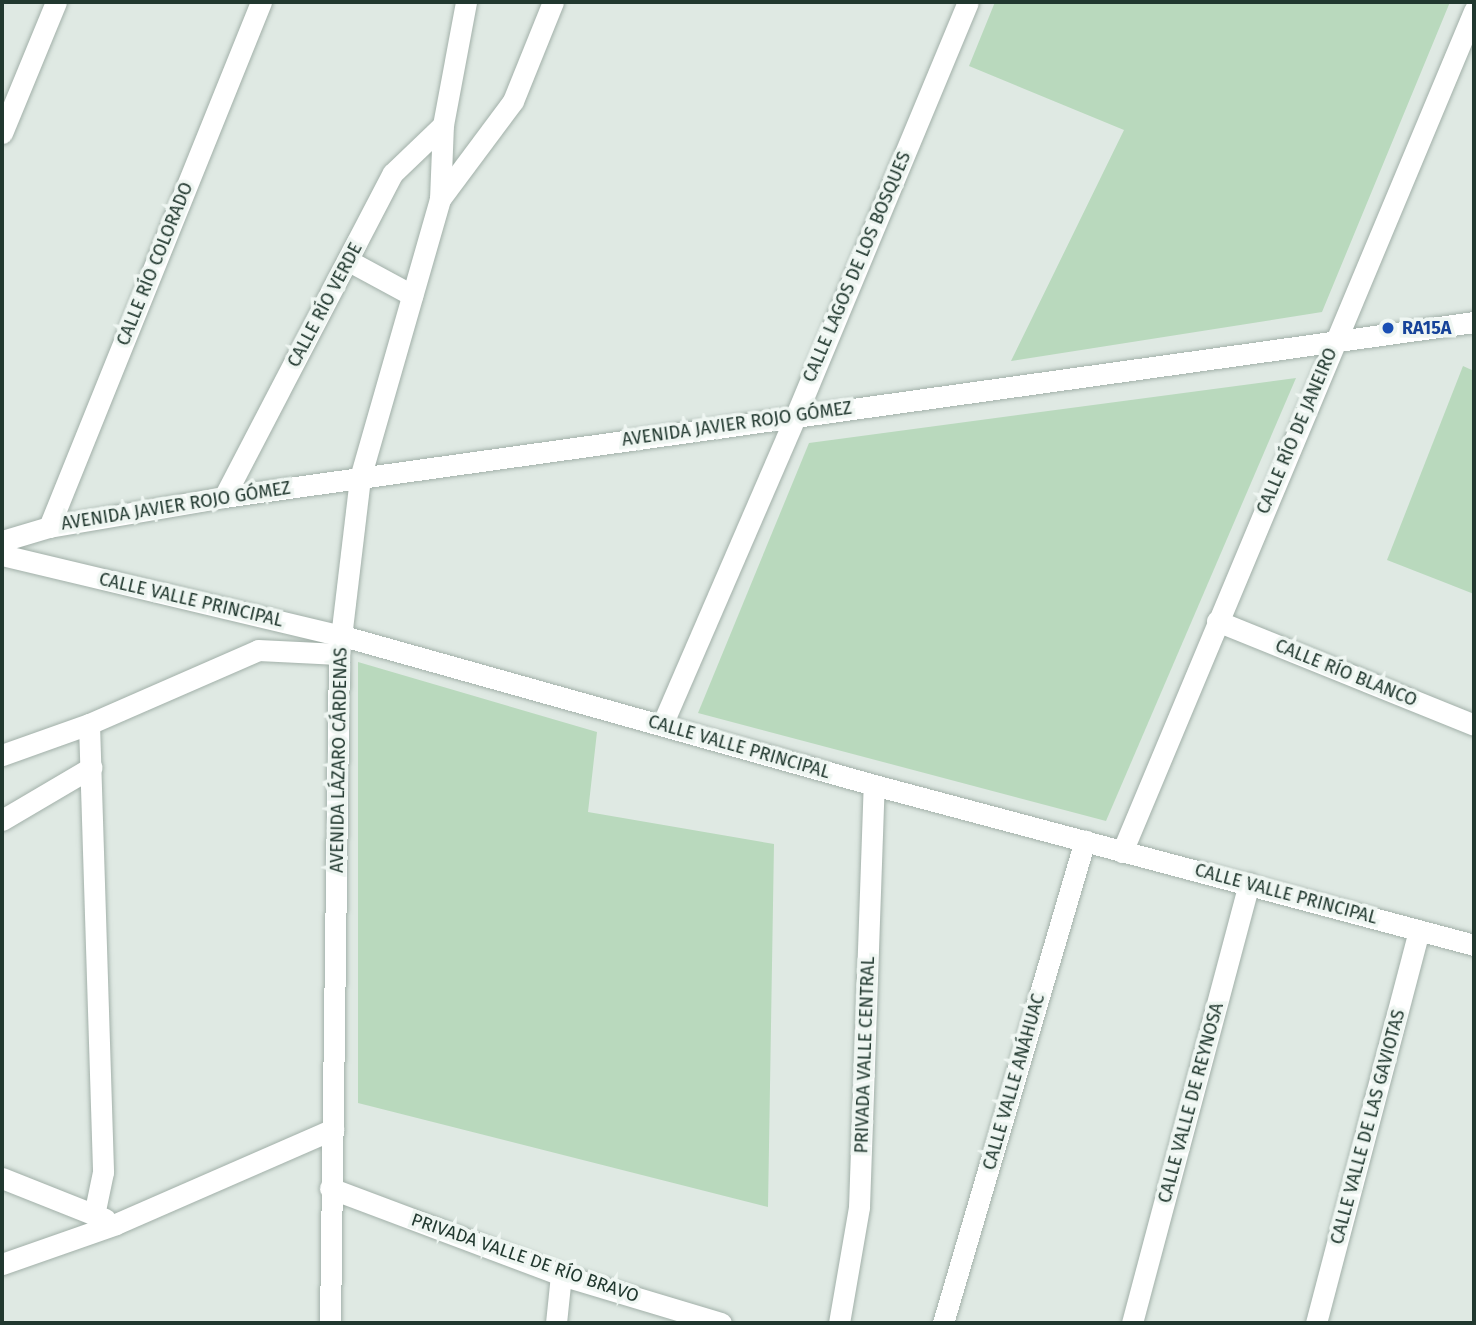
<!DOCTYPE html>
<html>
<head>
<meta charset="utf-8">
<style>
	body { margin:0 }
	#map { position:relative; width:1476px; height:1325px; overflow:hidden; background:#dfe9e3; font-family:"Fira Sans",sans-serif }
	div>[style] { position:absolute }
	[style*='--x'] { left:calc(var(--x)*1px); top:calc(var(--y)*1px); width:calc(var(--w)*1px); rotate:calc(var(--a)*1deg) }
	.green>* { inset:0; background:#b9d9bd }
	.roads { filter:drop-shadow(0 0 2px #a2b0a9) drop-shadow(0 0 2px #a2b0a9) }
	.minor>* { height:21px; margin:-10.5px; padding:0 10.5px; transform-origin:10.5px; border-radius:10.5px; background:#fff }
	.tertiary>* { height:21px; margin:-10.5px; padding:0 10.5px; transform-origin:10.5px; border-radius:10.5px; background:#fff }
	.dots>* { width:19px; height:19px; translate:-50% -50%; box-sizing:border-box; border:4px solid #eff6f2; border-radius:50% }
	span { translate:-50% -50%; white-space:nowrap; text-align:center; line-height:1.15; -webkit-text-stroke:7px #eff6f2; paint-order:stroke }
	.street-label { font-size:18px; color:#21382f }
	.transit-label { font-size:18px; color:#164399; font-weight:700 }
	.left { translate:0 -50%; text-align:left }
	.frame { position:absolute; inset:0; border:4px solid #21382f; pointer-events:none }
</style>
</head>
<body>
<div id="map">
	<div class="green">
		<i style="clip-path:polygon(995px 2px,1450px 2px,1322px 312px,1011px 361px,1124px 130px,969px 66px)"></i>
		<i style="clip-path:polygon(1463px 366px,1474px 371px,1474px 594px,1387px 560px)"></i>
		<i style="clip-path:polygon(1296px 378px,1106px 821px,698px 713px,809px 443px)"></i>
		<i style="clip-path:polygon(358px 662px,597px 732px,588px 812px,774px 844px,768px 1207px,358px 1103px)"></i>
	</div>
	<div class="roads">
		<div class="minor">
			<i style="--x:2;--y:133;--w:142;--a:-67.6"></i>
			<i style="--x:440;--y:199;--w:122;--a:-53.3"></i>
			<i style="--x:513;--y:101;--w:107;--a:-68"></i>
			<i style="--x:349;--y:261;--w:72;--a:28.4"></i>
			<i style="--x:224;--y:497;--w:365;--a:-62.5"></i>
			<i style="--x:393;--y:173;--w:69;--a:-43.8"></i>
			<i style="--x:49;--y:527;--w:566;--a:-68.01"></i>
			<i style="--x:2;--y:555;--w:350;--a:13.4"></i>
			<i style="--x:343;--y:636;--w:552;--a:15.67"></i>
			<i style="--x:874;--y:785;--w:621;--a:14.93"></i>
			<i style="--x:1217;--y:621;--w:277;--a:22"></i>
			<i style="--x:89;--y:724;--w:448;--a:88.2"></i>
			<i style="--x:103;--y:1172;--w:44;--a:101.8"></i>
			<i style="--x:662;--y:725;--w:338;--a:-66.6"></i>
			<i style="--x:796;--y:415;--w:447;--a:-67.4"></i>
			<i style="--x:2;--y:755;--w:92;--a:-19.6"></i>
			<i style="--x:89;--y:724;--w:184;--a:-23.6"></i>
			<i style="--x:258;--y:650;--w:81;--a:2.8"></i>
			<i style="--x:2;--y:820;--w:104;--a:-30.5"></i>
			<i style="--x:1122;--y:852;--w:912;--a:-67.29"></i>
			<i style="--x:2;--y:1178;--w:111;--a:21.7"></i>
			<i style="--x:330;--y:1188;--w:247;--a:20.6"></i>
			<i style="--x:561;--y:1275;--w:167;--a:16.7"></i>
			<i style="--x:2;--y:1264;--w:121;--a:-19.3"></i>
			<i style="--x:116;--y:1224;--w:237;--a:-23.6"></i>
			<i style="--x:330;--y:1323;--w:669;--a:-89.23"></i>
			<i style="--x:339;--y:654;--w:177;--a:-83.2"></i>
			<i style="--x:360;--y:478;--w:290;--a:-74"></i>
			<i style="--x:440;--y:199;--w:74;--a:-87.7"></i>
			<i style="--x:443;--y:125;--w:125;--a:-79.4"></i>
			<i style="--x:556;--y:1323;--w:48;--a:-84.1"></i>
			<i style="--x:839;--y:1323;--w:118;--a:-80.2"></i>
			<i style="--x:859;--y:1207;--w:422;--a:-88"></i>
			<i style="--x:943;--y:1323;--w:503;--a:-73.62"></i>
			<i style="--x:1132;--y:1323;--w:455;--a:-75.1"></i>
			<i style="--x:1316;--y:1323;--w:405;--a:-75.3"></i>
		</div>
		<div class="tertiary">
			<i style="--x:2;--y:541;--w:49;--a:-16.6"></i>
			<i style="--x:49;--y:527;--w:178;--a:-9.7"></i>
			<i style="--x:224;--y:497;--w:1262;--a:-7.97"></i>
		</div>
	</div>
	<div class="dots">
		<i style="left:1388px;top:328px;background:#1a4fb4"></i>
	</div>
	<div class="street-label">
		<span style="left:155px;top:264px;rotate:-68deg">CALLE RÍO COLORADO</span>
		<span style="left:857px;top:267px;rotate:-67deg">CALLE LAGOS DE LOS BOSQUES</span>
		<span style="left:325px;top:305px;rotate:-62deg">CALLE RÍO VERDE</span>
		<span style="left:737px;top:424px;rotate:-8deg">AVENIDA JAVIER ROJO GÓMEZ</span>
		<span style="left:1297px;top:431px;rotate:-67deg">CALLE RÍO DE JANEIRO</span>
		<span style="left:176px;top:506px;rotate:-9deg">AVENIDA JAVIER ROJO GÓMEZ</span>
		<span style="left:191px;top:600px;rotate:13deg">CALLE VALLE PRINCIPAL</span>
		<span style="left:1346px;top:673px;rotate:22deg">CALLE RÍO BLANCO</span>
		<span style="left:739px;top:747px;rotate:16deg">CALLE VALLE PRINCIPAL</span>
		<span style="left:339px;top:760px;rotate:-89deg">AVENIDA LÁZARO CÁRDENAS</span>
		<span style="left:1286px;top:894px;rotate:15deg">CALLE VALLE PRINCIPAL</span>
		<span style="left:865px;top:1055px;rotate:-88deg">PRIVADA VALLE CENTRAL</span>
		<span style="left:1014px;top:1082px;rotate:-74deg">CALLE VALLE ANÁHUAC</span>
		<span style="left:1191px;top:1103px;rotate:-75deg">CALLE VALLE DE REYNOSA</span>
		<span style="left:1368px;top:1127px;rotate:-75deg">CALLE VALLE DE LAS GAVIOTAS</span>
		<span style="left:525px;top:1258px;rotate:19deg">PRIVADA VALLE DE RÍO BRAVO</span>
	</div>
	<div class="transit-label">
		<span class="left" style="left:1402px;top:328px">RA15A</span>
	</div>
	<div class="frame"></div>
</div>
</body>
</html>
